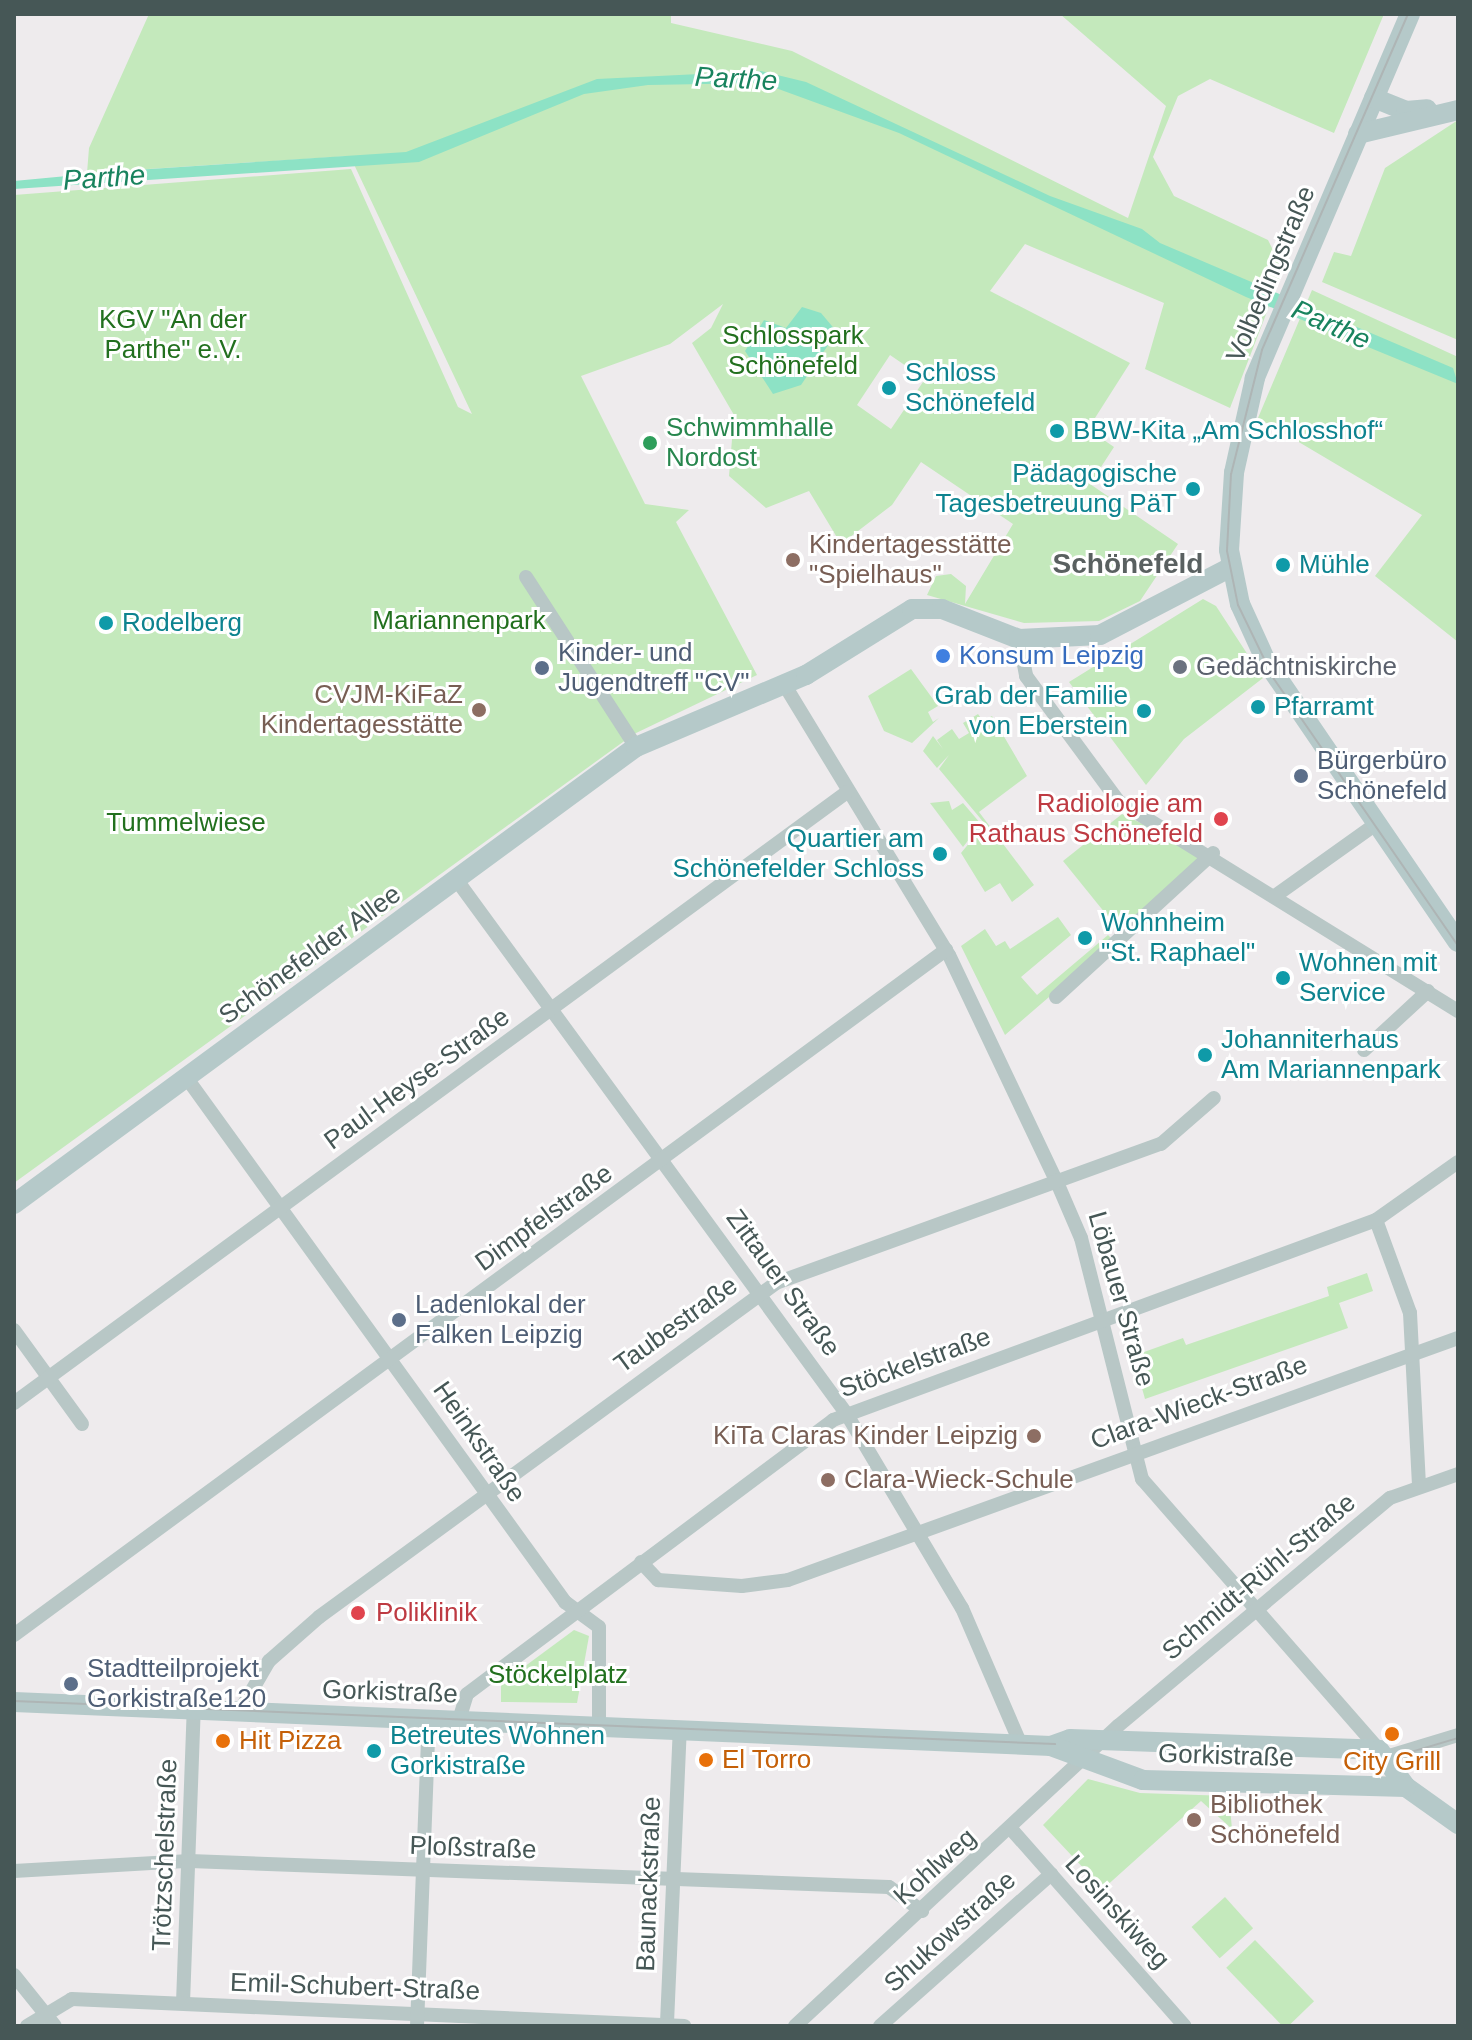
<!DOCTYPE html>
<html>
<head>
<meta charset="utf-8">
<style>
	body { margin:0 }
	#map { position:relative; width:1472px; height:2040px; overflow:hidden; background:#eeebed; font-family:Helvetica,sans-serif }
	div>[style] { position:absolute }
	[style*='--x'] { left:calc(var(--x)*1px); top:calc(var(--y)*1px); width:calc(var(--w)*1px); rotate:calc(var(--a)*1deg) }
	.green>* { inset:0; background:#c4e9bc; transform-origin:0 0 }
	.water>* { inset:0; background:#8de2c5 }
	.street>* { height:14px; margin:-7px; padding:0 7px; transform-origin:7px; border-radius:7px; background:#b8c7c6 }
	.secondary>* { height:20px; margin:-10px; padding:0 10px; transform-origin:10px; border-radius:10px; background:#b5c9c9 }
	.tram>* { height:2px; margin:-1px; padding:0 1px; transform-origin:1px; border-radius:1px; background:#aeb5b5 }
	.dots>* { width:22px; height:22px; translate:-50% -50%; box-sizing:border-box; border:4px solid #fff; border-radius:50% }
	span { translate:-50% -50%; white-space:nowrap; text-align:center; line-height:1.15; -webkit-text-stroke:6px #fff; paint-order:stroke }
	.street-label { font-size:26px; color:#465756 }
	.park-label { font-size:26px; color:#22701e }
	.culture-label { font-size:26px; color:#0d838f }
	.left { translate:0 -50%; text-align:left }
	.right { translate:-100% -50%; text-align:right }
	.leisure-label { font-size:26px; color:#27864d }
	.education-label { font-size:26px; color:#785e54 }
	.service-label { font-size:26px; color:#4e5e75 }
	.shop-label { font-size:26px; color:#366cbe }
	.worship-label { font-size:26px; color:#5b616d }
	.health-label { font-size:26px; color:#be3a42 }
	.food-label { font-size:26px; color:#c56008 }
	.water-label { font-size:28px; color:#18835e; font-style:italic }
	.neighbourhood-label { font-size:28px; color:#596060; font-weight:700 }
	.frame { position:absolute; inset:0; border:16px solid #465756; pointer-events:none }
</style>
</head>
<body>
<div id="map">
	<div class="green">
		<i style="clip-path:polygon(evenodd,149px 14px,671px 14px,671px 23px,792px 51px,1128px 218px,1166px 106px,1060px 14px,1384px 14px,1334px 133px,1210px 79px,1178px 96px,1153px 157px,1174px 196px,1268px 240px,1283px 270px,1230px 408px,1145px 369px,1164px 303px,1025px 244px,990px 291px,1130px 363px,1088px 429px,1114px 447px,1090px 484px,1178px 544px,1140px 601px,1099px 621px,1024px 623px,927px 595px,936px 576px,951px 574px,966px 586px,965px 604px,1013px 524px,921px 462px,892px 505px,841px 544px,809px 491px,766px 508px,729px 476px,734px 415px,692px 343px,711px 328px,723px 304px,670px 344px,581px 376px,645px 504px,689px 510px,676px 522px,757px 675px,634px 734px,14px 1183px,14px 195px,351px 169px,458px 407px,472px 414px,350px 156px,87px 173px,89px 148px,149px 14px,890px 355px,925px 379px,891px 429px,857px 405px,890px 355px)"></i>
		<i style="clip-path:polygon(1458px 120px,1458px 340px,1322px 282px,1334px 252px,1351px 256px,1385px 168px)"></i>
		<i style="clip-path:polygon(1312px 290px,1458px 357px,1458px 642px,1375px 576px,1422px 515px,1258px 418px)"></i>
		<i style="clip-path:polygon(1203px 599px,1216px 606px,1263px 678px,1184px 739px,1146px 785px,1069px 682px)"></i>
		<i style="clip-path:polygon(911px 669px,938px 706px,928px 712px,933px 722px,939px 718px,912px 743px,884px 731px,868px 696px)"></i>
		<i style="clip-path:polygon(978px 714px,983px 721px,992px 716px,1027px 776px,979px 812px,1034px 885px,1012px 902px,1000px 883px,985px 892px,961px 853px,985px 824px,939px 769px,949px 755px,937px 768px,923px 751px,933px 736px,943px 749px,937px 740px,952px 729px,959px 739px,969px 733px,963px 723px)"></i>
		<i style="clip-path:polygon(949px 801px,952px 810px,963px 803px,981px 824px,963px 847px,930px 803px)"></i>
		<i style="clip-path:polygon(1122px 814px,1205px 854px,1122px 934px,1063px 861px)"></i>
		<i style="clip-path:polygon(1058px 917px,1071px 935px,1021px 977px,1037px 995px,1108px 935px,1114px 941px,1005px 1035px,961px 946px,985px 929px,996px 946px,1005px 941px,1010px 949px)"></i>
		<i style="clip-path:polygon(1367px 1273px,1373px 1291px,1339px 1303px,1348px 1328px,1145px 1399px,1133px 1356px,1183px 1338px,1186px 1345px,1329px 1296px,1327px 1287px)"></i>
		<i style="clip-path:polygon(574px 1630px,589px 1636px,577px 1703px,501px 1702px,501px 1684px)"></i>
		<i style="clip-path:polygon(1088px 1779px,1140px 1793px,1229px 1796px,1232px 1829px,1201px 1801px,1103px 1889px,1043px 1825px)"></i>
		<i style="left:1225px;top:1897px;width:42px;height:45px;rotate:48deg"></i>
		<i style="left:1255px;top:1940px;width:85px;height:40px;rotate:46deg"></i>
	</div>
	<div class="water">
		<i style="clip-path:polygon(761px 71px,806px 82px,1050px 196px,1142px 229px,1160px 243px,1453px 368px,1458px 384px,1246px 297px,899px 133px,762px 83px,648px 85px,584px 94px,419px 162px,14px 189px,14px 181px,120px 171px,406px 152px,597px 79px)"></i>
		<i style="clip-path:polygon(802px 307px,821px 313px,837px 332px,801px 385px,773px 394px,745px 351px,764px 320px,786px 328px)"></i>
	</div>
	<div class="street">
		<i style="--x:526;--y:577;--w:202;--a:57.1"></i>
		<i style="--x:1019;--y:639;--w:38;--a:79"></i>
		<i style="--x:1026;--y:676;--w:155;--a:53.6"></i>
		<i style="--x:1118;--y:801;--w:400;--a:31.7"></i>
		<i style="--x:784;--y:684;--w:317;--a:58.7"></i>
		<i style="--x:949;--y:955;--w:249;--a:64.6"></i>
		<i style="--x:1056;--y:1180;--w:63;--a:66.7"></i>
		<i style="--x:1081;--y:1238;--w:249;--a:75.8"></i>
		<i style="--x:1142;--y:1479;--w:360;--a:48.8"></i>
		<i style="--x:456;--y:879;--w:661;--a:53.86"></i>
		<i style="--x:846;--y:1413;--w:227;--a:59.3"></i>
		<i style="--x:962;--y:1608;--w:149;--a:66.7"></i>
		<i style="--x:1275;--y:896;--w:124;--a:-35.5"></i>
		<i style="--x:1056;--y:997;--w:213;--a:-42.5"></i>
		<i style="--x:1364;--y:1050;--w:87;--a:-42.7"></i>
		<i style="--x:186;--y:1077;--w:648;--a:54.17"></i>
		<i style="--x:565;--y:1602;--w:42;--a:36.3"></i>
		<i style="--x:599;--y:1627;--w:100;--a:90"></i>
		<i style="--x:1376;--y:1220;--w:99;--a:69.9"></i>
		<i style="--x:1410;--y:1313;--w:171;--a:87"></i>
		<i style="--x:14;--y:1330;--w:116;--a:54.1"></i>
		<i style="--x:14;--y:1403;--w:1033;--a:-36.26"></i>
		<i style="--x:641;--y:1562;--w:25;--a:47"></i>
		<i style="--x:658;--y:1580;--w:84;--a:4.1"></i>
		<i style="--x:742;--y:1586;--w:46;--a:-7.4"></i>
		<i style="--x:788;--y:1580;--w:712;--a:-19.86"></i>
		<i style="--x:14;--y:1635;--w:1157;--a:-36.32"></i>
		<i style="--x:240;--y:1711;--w:58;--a:-59.9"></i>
		<i style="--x:269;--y:1661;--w:67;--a:-41.3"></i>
		<i style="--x:319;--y:1617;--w:566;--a:-36.16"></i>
		<i style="--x:776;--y:1283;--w:409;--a:-19.9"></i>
		<i style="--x:1161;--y:1144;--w:70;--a:-41"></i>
		<i style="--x:459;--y:1720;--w:27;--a:-73"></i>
		<i style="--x:467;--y:1694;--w:457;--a:-36.8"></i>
		<i style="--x:833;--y:1420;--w:579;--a:-20.22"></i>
		<i style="--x:1376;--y:1220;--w:100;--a:-35.3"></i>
		<i style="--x:1386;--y:1757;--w:75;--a:-17"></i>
		<i style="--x:1012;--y:1830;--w:261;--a:48.6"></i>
		<i style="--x:14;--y:1871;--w:176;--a:-3.3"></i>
		<i style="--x:190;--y:1861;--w:699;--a:2.13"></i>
		<i style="--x:889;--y:1887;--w:41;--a:36"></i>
		<i style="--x:14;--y:1975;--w:65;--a:51.2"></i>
		<i style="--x:183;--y:2003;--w:294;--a:-87.9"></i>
		<i style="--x:667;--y:2023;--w:293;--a:-87.5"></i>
		<i style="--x:27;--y:2026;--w:52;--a:-31"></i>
		<i style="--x:72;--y:1999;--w:613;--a:2.53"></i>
		<i style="--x:417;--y:2026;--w:307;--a:-87.8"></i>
		<i style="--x:795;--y:2026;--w:441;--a:-42.9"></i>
		<i style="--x:1118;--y:1726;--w:355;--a:-40"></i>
		<i style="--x:1390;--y:1498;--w:72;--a:-19.4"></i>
		<i style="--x:880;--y:2026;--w:229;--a:-41.6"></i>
	</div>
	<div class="secondary">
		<i style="--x:1410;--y:14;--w:396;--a:113.1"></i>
		<i style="--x:1255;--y:378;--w:97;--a:102.5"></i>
		<i style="--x:1234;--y:473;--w:77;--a:93.7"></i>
		<i style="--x:1229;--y:550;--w:55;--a:78.5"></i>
		<i style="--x:1240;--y:604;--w:63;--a:65.5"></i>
		<i style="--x:1266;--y:661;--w:340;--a:55.7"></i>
		<i style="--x:1374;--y:98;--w:35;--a:22"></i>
		<i style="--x:1406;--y:111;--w:21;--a:-5"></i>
		<i style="--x:1358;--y:134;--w:103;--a:-13.5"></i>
		<i style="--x:14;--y:1204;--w:772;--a:-36.31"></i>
		<i style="--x:636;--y:747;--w:185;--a:-23"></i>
		<i style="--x:806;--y:675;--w:125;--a:-31.9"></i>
		<i style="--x:912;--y:609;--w:30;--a:0"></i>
		<i style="--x:942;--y:609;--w:83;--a:21.3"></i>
		<i style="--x:1019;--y:639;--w:81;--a:-2.8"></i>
		<i style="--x:1100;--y:635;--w:148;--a:-27.4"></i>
		<i style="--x:14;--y:1702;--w:1038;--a:2.43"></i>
		<i style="--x:1051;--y:1746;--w:20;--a:-20"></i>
		<i style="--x:1070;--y:1739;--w:309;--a:2"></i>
		<i style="--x:1379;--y:1750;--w:46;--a:53.9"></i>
		<i style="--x:1406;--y:1787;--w:64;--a:35.4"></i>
		<i style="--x:1051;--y:1746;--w:98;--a:20.3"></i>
		<i style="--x:1143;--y:1780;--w:263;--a:1.5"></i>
	</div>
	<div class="tram">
		<i style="--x:1408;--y:14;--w:366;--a:113.5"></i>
		<i style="--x:1262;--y:350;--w:128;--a:104"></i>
		<i style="--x:1231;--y:474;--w:77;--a:93"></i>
		<i style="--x:1227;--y:551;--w:55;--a:78.5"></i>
		<i style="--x:1238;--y:605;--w:82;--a:64.1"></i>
		<i style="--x:1274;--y:679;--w:324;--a:55.4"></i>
		<i style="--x:14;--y:1701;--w:1042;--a:2.37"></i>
		<i style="--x:1401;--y:1755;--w:59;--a:-16.6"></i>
	</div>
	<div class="dots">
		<i style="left:889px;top:388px;background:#0f9aa8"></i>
		<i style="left:1057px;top:431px;background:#0f9aa8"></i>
		<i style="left:650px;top:443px;background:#2e9e5b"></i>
		<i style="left:1193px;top:489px;background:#0f9aa8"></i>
		<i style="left:793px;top:560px;background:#8d6e63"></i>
		<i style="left:1283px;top:565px;background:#0f9aa8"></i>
		<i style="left:106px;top:623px;background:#0f9aa8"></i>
		<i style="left:943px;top:656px;background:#3f7fe0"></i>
		<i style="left:1180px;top:667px;background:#6b7280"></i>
		<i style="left:542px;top:668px;background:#5c6f8a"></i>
		<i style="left:1258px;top:707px;background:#0f9aa8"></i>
		<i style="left:479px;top:710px;background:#8d6e63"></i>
		<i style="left:1144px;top:711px;background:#0f9aa8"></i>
		<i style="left:1301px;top:776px;background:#5c6f8a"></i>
		<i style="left:1221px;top:819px;background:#e0444e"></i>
		<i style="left:940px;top:854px;background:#0f9aa8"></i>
		<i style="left:1085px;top:938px;background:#0f9aa8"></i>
		<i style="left:1283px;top:978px;background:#0f9aa8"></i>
		<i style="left:1205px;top:1055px;background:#0f9aa8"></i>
		<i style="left:399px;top:1320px;background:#5c6f8a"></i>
		<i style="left:1034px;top:1436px;background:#8d6e63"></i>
		<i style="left:828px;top:1480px;background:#8d6e63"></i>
		<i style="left:358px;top:1613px;background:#e0444e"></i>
		<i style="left:71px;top:1684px;background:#5c6f8a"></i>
		<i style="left:1392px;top:1734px;background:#e8710a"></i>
		<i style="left:223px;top:1741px;background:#e8710a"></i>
		<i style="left:374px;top:1751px;background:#0f9aa8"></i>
		<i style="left:706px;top:1760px;background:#e8710a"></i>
		<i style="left:1194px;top:1820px;background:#8d6e63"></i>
	</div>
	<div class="street-label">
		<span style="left:1271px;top:274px;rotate:-67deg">Volbedingstraße</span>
		<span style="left:310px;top:955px;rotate:-36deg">Schönefelder Allee</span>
		<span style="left:417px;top:1079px;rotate:-36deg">Paul-Heyse-Straße</span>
		<span style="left:544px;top:1218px;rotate:-36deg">Dimpfelstraße</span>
		<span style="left:783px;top:1283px;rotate:54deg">Zittauer Straße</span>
		<span style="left:1121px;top:1299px;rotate:74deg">Löbauer Straße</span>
		<span style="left:676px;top:1325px;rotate:-36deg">Taubestraße</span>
		<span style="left:915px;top:1363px;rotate:-20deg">Stöckelstraße</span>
		<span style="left:1199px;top:1403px;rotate:-20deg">Clara-Wieck-Straße</span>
		<span style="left:479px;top:1442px;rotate:55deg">Heinkstraße</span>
		<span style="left:1259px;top:1577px;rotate:-40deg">Schmidt-Rühl-Straße</span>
		<span style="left:390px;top:1692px;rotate:2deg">Gorkistraße</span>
		<span style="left:1226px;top:1756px;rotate:2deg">Gorkistraße</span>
		<span style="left:473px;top:1848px;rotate:2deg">Ploßstraße</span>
		<span style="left:165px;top:1855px;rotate:-88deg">Trötzschelstraße</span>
		<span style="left:935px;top:1867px;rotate:-42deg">Kohlweg</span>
		<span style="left:649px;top:1884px;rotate:-88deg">Baunackstraße</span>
		<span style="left:1117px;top:1912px;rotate:48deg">Losinskiweg</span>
		<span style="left:950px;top:1932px;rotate:-42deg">Shukowstraße</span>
		<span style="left:355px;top:1987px;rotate:2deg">Emil-Schubert-Straße</span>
	</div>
	<div class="park-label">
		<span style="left:173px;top:335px">KGV "An der<br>Parthe" e.V.</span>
		<span style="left:793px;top:351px">Schlosspark<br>Schönefeld</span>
		<span style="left:459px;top:621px">Mariannenpark</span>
		<span style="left:186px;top:823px">Tummelwiese</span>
		<span style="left:558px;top:1675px">Stöckelplatz</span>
	</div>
	<div class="culture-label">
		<span class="left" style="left:905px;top:388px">Schloss<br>Schönefeld</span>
		<span class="left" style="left:1073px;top:431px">BBW-Kita „Am Schlosshof“</span>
		<span class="right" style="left:1177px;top:489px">Pädagogische<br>Tagesbetreuung PäT</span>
		<span class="left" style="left:1299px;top:565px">Mühle</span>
		<span class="left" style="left:122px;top:623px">Rodelberg</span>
		<span class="right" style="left:1128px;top:711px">Grab der Familie<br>von Eberstein</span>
		<span class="left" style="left:1274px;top:707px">Pfarramt</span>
		<span class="right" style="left:924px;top:854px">Quartier am<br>Schönefelder Schloss</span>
		<span class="left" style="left:1101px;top:938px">Wohnheim<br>"St. Raphael"</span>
		<span class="left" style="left:1299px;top:978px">Wohnen mit<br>Service</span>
		<span class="left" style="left:1221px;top:1055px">Johanniterhaus<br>Am Mariannenpark</span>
		<span class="left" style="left:390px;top:1751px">Betreutes Wohnen<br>Gorkistraße</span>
	</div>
	<div class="leisure-label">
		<span class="left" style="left:666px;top:443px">Schwimmhalle<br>Nordost</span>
	</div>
	<div class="education-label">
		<span class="left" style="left:809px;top:560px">Kindertagesstätte<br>"Spielhaus"</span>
		<span class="right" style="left:463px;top:710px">CVJM-KiFaZ<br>Kindertagesstätte</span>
		<span class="right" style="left:1018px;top:1436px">KiTa Claras Kinder Leipzig</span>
		<span class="left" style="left:844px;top:1480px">Clara-Wieck-Schule</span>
		<span class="left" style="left:1210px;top:1820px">Bibliothek<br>Schönefeld</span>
	</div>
	<div class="service-label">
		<span class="left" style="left:558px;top:668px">Kinder- und<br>Jugendtreff "CV"</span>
		<span class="left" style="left:1317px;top:776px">Bürgerbüro<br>Schönefeld</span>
		<span class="left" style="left:415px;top:1320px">Ladenlokal der<br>Falken Leipzig</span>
		<span class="left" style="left:87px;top:1684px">Stadtteilprojekt<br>Gorkistraße120</span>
	</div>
	<div class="shop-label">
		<span class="left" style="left:959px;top:656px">Konsum Leipzig</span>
	</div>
	<div class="worship-label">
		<span class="left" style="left:1196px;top:667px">Gedächtniskirche</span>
	</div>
	<div class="health-label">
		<span class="right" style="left:1203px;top:819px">Radiologie am<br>Rathaus Schönefeld</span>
		<span class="left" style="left:376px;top:1613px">Poliklinik</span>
	</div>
	<div class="food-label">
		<span class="left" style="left:239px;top:1741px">Hit Pizza</span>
		<span class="left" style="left:722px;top:1760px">El Torro</span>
		<span style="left:1392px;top:1762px">City Grill</span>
	</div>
	<div class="water-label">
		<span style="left:736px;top:79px;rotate:3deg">Parthe</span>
		<span style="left:104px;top:178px;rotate:-4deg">Parthe</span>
		<span style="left:1331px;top:325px;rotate:24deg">Parthe</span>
	</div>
	<div class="neighbourhood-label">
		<span style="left:1128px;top:564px">Schönefeld</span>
	</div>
	<div class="frame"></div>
</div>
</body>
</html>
